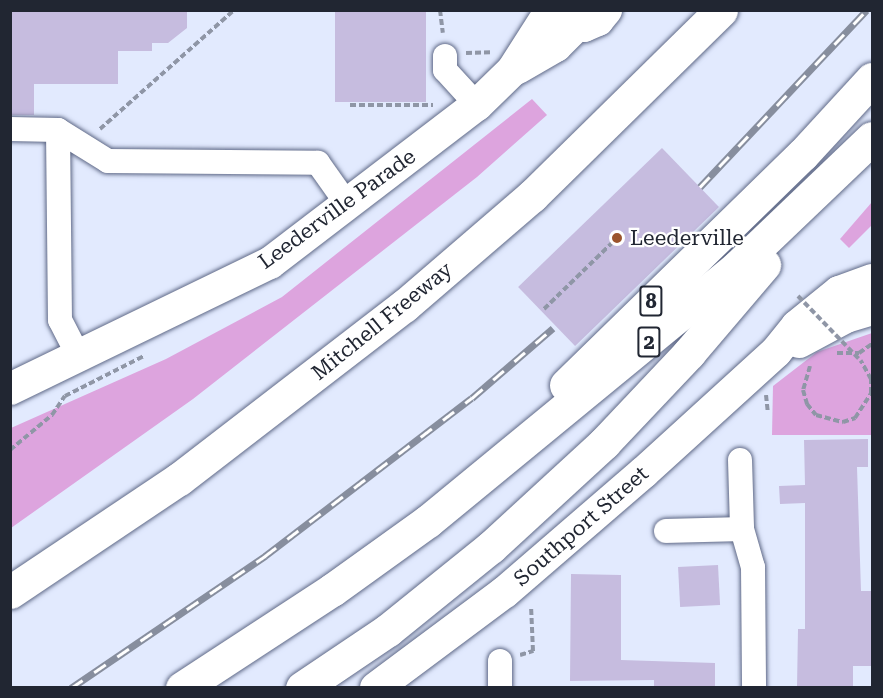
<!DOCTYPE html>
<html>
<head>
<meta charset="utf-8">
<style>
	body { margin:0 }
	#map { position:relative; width:883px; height:698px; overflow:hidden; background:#e2eafe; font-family:"Roboto Serif",serif }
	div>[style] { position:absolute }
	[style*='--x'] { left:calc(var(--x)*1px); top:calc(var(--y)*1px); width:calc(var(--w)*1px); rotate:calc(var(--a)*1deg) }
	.green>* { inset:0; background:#dda4de }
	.building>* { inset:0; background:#c6bcdf; transform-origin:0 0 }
	.path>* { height:4px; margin-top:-2px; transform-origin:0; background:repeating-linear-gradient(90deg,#8f96a6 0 6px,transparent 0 9px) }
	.roads { filter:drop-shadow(0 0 2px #5f6987) drop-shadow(0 0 2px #5f6987) }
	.minor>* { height:24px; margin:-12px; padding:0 12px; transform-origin:12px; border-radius:12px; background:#fff }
	.major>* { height:32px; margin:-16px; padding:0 16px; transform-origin:16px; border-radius:16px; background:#fff }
	.highway>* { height:33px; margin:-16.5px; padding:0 16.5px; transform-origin:16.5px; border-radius:16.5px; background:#fff }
	.rail>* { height:7px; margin-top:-3.5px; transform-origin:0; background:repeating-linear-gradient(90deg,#fff 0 14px,#878e9e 0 28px); box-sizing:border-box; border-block:2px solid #878e9e }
	.path-bridge>* { height:4px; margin-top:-2px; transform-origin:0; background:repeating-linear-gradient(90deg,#8f96a6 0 6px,transparent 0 9px) }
	.dots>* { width:16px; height:16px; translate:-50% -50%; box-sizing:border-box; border:3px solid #fff; border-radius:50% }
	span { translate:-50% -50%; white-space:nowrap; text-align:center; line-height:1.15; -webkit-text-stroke:4.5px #fff; paint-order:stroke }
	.shield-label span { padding:2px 4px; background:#fff; border:2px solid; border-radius:4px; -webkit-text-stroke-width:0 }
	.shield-label { font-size:20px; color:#212632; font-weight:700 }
	.street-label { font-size:21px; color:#212632 }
	.poi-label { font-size:21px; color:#212632 }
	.left { translate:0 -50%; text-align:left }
	.frame { position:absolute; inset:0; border:12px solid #212632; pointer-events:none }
</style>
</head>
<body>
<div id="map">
	<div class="green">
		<i style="clip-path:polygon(532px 99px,547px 115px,477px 177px,193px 399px,11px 528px,11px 428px,166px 359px,282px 297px)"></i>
		<i style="clip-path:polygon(872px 202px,872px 225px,849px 248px,840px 239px)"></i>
		<i style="clip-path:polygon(872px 333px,872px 435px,772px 435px,773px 386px,817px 352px)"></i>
	</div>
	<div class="building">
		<i style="clip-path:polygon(10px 10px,187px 10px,187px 28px,168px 43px,152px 43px,152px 51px,118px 51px,118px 84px,34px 84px,34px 115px,10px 115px)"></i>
		<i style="left:335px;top:10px;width:91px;height:92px"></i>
		<i style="left:662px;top:148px;width:82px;height:200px;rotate:46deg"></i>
		<i style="clip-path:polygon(868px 439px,868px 467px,857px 467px,861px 591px,873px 591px,873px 666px,853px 666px,853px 687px,797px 687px,798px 629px,805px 629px,805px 503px,780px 504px,779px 486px,805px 485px,804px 440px)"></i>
		<i style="left:718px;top:565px;width:40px;height:40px;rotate:87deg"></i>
		<i style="clip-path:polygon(571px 574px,621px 575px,621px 660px,715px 663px,715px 687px,654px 687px,654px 680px,570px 681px)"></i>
	</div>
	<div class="path">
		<i style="--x:440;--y:10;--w:23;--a:83"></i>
		<i style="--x:466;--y:53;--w:25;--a:-2"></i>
		<i style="--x:350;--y:105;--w:83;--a:0"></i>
		<i style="--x:100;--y:129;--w:179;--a:-41.6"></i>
		<i style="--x:544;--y:309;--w:102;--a:-44.2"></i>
		<i style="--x:837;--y:353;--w:22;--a:0"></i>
		<i style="--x:859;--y:353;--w:16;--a:-35"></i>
		<i style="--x:810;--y:366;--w:25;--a:106"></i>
		<i style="--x:803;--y:390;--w:15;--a:74"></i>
		<i style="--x:807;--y:404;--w:14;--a:51"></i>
		<i style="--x:816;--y:415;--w:28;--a:15"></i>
		<i style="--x:843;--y:422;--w:13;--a:-18"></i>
		<i style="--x:855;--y:418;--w:30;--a:-57"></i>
		<i style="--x:871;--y:393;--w:14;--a:-90"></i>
		<i style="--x:871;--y:379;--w:21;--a:-119"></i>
		<i style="--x:766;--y:395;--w:18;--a:84"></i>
		<i style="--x:10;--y:450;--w:55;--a:-39.8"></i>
		<i style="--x:52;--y:415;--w:23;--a:-56"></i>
		<i style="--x:65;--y:396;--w:89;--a:-26.9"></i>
		<i style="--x:520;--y:655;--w:14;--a:-17"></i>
		<i style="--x:533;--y:651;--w:45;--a:-92.5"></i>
	</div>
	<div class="roads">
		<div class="minor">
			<i style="--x:445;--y:56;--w:14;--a:90"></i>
			<i style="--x:445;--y:70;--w:47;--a:47.6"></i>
			<i style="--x:10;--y:129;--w:48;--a:1.2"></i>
			<i style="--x:58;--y:130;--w:59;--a:31.8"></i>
			<i style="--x:108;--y:161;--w:210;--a:0.5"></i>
			<i style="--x:318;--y:163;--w:50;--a:54.7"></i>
			<i style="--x:58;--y:130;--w:190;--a:89.4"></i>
			<i style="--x:60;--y:320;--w:42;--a:62.8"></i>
			<i style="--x:740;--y:460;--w:69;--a:88.3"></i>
			<i style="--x:742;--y:529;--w:40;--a:74"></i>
			<i style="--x:753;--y:567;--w:121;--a:89.5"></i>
			<i style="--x:666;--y:531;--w:76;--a:-1.5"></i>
			<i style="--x:500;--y:661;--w:27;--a:90"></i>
		</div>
		<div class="major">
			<i style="--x:559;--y:16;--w:12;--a:42"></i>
			<i style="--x:568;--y:24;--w:16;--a:7"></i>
			<i style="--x:584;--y:26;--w:15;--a:-23"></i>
			<i style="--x:598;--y:20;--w:13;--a:-51"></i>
			<i style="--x:518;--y:68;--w:44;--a:-30.1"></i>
			<i style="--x:556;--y:46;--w:28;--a:-45"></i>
			<i style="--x:799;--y:342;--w:53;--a:-28"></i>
			<i style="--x:846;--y:317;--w:27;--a:-17"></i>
			<i style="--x:10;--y:389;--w:289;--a:-25.9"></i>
			<i style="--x:270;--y:263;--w:260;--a:-37.4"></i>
			<i style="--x:477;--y:105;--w:49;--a:-44.2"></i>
			<i style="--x:512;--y:71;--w:72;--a:-57.4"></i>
			<i style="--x:376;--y:688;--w:161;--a:-36.7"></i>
			<i style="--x:505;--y:592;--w:182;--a:-40.8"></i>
			<i style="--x:643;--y:473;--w:180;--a:-42.3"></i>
			<i style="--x:776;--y:352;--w:33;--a:-51"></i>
			<i style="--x:797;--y:326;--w:54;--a:-39"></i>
			<i style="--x:839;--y:292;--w:35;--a:-20"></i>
		</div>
		<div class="highway">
			<i style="--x:566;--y:385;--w:331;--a:-44.3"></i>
			<i style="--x:803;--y:154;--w:102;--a:-47.4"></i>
			<i style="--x:10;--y:592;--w:203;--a:-33.8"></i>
			<i style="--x:179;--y:479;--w:284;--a:-37.6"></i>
			<i style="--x:404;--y:306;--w:169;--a:-40.7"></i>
			<i style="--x:532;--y:196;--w:265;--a:-44.5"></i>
			<i style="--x:182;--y:688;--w:179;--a:-33.2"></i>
			<i style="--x:332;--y:590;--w:118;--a:-35.7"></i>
			<i style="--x:428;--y:521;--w:401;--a:-39.4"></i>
			<i style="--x:738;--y:266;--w:185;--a:-43.7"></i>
			<i style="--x:302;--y:688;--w:104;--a:-34"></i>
			<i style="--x:388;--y:630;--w:132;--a:-38.9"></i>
			<i style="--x:491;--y:547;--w:154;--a:-42.6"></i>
			<i style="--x:604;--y:443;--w:124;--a:-46.6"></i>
			<i style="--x:689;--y:353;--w:116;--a:-49.6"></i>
		</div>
	</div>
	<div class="rail">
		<i style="--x:822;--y:11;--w:1;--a:-90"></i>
		<i style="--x:700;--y:187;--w:243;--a:-46.7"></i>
		<i style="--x:71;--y:688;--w:235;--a:-34.2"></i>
		<i style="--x:265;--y:556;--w:260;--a:-37.4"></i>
		<i style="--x:472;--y:398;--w:107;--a:-40.8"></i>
	</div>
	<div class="path-bridge">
		<i style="--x:798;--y:296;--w:91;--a:45.9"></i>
	</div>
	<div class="dots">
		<i style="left:617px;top:238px;background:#9b542d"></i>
	</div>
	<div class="shield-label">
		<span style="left:651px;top:301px">8</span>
		<span style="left:649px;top:342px">2</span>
	</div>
	<div class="street-label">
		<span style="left:337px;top:209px;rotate:-36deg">Leederville Parade</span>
		<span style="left:382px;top:321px;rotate:-39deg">Mitchell Freeway</span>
		<span style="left:581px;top:526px;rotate:-41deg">Southport Street</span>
	</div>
	<div class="poi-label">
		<span class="left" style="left:630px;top:238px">Leederville</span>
	</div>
	<div class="frame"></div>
</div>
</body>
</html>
